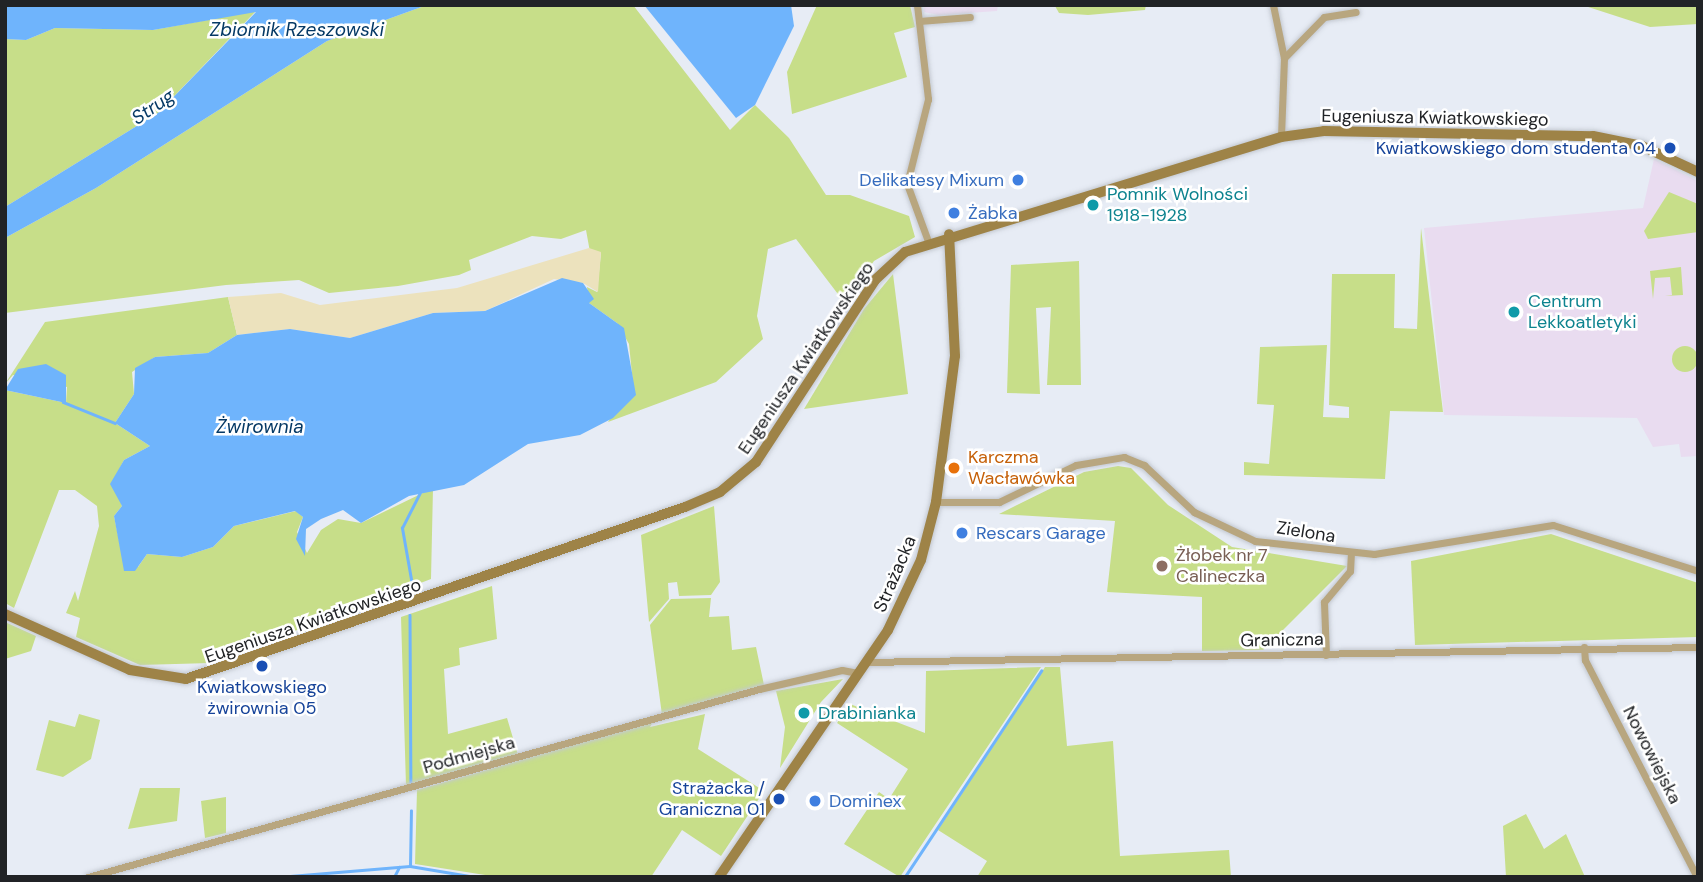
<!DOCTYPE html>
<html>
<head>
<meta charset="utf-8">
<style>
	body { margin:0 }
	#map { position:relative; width:1703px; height:882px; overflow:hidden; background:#e7ecf5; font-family:"DM Sans",sans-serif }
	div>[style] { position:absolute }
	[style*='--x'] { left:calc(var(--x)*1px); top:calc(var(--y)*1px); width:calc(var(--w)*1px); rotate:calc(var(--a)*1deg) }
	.education>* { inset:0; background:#e9dcf0 }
	.green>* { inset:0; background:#c7de89 }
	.round { border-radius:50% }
	.sand>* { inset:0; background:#ece2bd }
	.water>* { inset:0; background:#6fb4fc }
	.stream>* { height:2.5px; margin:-1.25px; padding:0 1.25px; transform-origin:1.25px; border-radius:1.25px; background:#6fb4fc }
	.roads { filter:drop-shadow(0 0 2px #c3c8d0) drop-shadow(0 0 2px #c3c8d0) }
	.street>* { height:7px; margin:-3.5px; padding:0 3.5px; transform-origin:3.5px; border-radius:3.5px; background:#b8a67f }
	.secondary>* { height:10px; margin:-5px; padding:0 5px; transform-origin:5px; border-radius:5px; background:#9e8347 }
	.dots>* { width:19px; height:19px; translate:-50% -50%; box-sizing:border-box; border:4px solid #fff; border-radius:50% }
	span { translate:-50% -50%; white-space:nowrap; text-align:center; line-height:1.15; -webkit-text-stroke:5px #fff; paint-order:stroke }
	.street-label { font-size:18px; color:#212326 }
	.transit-label { font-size:18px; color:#164399 }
	.right { translate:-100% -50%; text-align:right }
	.shop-label { font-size:18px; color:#366cbe }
	.left { translate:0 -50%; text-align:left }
	.culture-label { font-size:18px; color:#0d838f }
	.food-label { font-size:18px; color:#c56008 }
	.education-label { font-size:18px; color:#785e54 }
	.water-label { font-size:19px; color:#053965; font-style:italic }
	.frame { position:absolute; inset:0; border:7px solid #212326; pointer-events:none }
</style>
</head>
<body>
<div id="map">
	<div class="education">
		<i style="clip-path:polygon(924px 5px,998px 5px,997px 11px,939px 15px,924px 12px)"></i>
		<i style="clip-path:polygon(1654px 159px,1698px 181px,1698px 456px,1681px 457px,1679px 444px,1653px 447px,1637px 418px,1444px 415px,1424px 228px,1643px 208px)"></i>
	</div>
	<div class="green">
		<i style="clip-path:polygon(427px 5px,633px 5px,730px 130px,755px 105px,789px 138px,826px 195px,850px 195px,909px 216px,915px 237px,874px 261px,844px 302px,796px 239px,768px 249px,757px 316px,763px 339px,716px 382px,608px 422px,633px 384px,629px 344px,617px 323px,589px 303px,587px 287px,597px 292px,601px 253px,590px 252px,586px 230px,561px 239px,532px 236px,469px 260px,471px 270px,459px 275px,398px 286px,329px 293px,299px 280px,226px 285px,5px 313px,5px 238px,96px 188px,327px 41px)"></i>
		<i style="clip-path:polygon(817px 5px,910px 5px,915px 27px,894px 33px,907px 77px,792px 114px,787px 72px)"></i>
		<i style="clip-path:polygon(1146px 5px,1145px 10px,1088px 15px,1059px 13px,1055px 6px)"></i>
		<i style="clip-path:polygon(1582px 5px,1698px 5px,1698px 24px,1650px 27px)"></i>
		<i style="clip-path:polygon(256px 11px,158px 113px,5px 207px,5px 39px,26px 40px,55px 28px,153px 30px)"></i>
		<i style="clip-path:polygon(1669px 192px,1698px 204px,1698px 232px,1648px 239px,1644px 231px)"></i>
		<i style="clip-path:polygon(1421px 228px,1443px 412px,1390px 411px,1385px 479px,1244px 475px,1244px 462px,1269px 464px,1274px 405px,1257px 404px,1260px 347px,1327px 345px,1323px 417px,1349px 418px,1349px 407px,1329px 405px,1332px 274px,1395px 274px,1394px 328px,1417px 329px)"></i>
		<i style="clip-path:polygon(1079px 261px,1081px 385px,1047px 385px,1051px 307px,1036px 308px,1040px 394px,1007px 393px,1011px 265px)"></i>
		<i style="clip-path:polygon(1681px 267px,1683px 295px,1665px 296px,1672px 295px,1670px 277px,1655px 278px,1653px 299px,1650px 271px)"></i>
		<i style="clip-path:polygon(893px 274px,908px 394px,804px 409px,864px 309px)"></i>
		<i style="clip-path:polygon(228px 297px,237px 335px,208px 353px,155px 357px,132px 372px,134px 394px,115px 423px,150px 446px,124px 460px,113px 481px,122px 506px,114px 516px,123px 560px,138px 567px,147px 554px,182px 557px,213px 547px,234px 526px,296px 511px,303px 517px,297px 532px,307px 553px,321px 530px,338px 519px,361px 523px,433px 488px,431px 579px,211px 663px,140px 665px,76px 637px,80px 618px,66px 613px,75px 591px,78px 601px,99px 526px,97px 506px,75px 490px,59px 490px,14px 608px,5px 603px,5px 390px,66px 403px,67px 387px,13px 375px,5px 384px,45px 322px)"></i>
		<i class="round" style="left:1672px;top:346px;width:26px;height:26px"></i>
		<i style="clip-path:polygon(1118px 466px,1131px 468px,1168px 505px,1232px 547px,1347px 566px,1263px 650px,1202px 651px,1202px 597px,1107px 592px,1115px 521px,999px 514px,1084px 472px)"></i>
		<i style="clip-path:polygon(714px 506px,720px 582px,711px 595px,679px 596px,677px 582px,668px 583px,669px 599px,649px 622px,641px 535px)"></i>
		<i style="clip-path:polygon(1551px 534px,1698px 583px,1698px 637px,1415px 645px,1411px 561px)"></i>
		<i style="clip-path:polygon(492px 586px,497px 639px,459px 648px,460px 665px,444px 669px,448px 734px,507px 718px,518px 755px,406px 786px,401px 617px)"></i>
		<i style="clip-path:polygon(711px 598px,709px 617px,729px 616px,732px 650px,756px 647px,764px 685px,662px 715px,650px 625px,671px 599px)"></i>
		<i style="clip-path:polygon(5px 622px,36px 636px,31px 651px,5px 659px)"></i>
		<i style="clip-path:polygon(1041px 667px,900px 877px,844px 844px,879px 792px,889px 799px,908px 769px,837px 723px,850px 704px,925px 733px,926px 671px)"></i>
		<i style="clip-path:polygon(1045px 667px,1060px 667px,1067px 746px,1113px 741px,1120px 856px,1229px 850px,1231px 877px,977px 877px,987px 861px,938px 830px)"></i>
		<i style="clip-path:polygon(843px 679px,821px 702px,780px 768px,785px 727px,776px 691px)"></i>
		<i style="clip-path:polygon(79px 714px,100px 720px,91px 759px,63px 777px,36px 770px,49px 720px,75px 727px)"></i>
		<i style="clip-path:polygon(705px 714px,698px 749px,764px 791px,721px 856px,682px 830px,651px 877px,498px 877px,415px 864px,417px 790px,653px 722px,650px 727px)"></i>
		<i style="clip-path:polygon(140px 788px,180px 788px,177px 821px,128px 829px)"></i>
		<i style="clip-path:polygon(226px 797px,226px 833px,205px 838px,201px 801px)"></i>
		<i style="clip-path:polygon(1526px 814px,1544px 849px,1566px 834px,1585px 877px,1506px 877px,1503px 826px)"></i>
	</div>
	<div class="sand">
		<i style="clip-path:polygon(589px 248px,601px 252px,598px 292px,583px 283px,554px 279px,485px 311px,433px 313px,350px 338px,290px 329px,237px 335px,228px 297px,281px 293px,320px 305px,457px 288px)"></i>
	</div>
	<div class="water">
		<i style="clip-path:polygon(5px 5px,427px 5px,327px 41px,96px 188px,5px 238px,5px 207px,158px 113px,256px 12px,153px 30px,55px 28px,26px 40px,5px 39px)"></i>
		<i style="clip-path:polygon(644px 5px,791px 5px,794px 26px,755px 105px,736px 118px)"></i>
		<i style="clip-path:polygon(562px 278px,583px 283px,594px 299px,589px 303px,624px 328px,636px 395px,613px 418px,580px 435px,528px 444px,464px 485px,409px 496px,361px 523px,343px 510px,321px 519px,306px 529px,305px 556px,296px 539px,303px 517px,295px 511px,234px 526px,213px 547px,182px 557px,147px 554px,135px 571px,124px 571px,114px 516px,122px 506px,110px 484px,124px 460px,150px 446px,115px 423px,134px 394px,135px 368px,155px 357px,208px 353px,237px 335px,290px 329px,350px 338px,433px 313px,485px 311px)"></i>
		<i style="clip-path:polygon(46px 364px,66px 375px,66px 403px,5px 390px,18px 369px)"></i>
	</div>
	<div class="stream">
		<i style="--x:63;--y:402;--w:56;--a:22"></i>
		<i style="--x:412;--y:585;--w:58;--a:-100"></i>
		<i style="--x:402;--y:528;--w:39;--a:-63"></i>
		<i style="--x:410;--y:615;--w:167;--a:89.7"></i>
		<i style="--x:410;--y:866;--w:66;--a:9.6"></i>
		<i style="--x:906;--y:875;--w:245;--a:-56.5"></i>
		<i style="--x:278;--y:877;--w:132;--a:-4.8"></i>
		<i style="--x:410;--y:866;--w:55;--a:-89"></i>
		<i style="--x:394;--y:877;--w:11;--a:-63"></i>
	</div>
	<div class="roads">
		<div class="street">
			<i style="--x:917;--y:5;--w:95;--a:83.3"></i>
			<i style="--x:928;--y:99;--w:88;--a:103.9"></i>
			<i style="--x:907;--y:184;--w:61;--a:69.8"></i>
			<i style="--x:1273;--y:5;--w:54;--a:78.3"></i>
			<i style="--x:1284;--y:58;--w:79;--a:92.2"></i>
			<i style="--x:919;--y:21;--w:51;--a:-4.5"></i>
			<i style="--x:1284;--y:58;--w:57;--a:-45.7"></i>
			<i style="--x:1324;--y:17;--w:32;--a:-9"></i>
			<i style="--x:936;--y:502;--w:63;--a:0"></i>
			<i style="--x:999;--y:502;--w:85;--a:-25.7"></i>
			<i style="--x:1076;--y:465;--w:49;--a:-9.5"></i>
			<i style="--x:1124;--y:457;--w:22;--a:22"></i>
			<i style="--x:1144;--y:465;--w:69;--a:43.2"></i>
			<i style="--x:1194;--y:512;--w:68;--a:25.4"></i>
			<i style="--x:1255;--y:541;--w:120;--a:6.2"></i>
			<i style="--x:1374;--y:554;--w:181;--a:-9.2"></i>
			<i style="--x:1553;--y:525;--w:152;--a:17.6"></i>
			<i style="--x:1584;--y:647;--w:13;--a:86"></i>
			<i style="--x:1585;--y:660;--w:244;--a:62.7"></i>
			<i style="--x:1326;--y:655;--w:53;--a:-92.2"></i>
			<i style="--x:1324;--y:602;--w:40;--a:-50"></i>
			<i style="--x:1350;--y:571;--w:17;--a:-87"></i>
			<i style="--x:866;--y:662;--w:832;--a:-1.03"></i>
			<i style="--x:88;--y:877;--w:697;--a:-15.65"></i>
			<i style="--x:759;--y:689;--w:85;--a:-12.9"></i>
			<i style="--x:842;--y:670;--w:16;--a:11"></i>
		</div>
		<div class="secondary">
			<i style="--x:5;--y:614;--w:137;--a:24.1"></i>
			<i style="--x:130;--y:670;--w:57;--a:9.1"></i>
			<i style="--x:186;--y:679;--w:528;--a:-19.02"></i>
			<i style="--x:685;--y:507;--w:38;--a:-23"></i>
			<i style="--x:720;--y:492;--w:47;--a:-39.8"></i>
			<i style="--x:756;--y:462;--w:217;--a:-56.8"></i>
			<i style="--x:875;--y:280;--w:41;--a:-43"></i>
			<i style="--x:905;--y:252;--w:393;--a:-17"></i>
			<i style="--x:1281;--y:137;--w:43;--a:-7.9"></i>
			<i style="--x:1324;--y:131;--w:269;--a:1.1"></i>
			<i style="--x:1593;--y:136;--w:50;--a:11.5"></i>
			<i style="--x:1642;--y:146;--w:62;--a:24.9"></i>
			<i style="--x:719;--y:877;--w:299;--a:-55.6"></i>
			<i style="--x:888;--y:630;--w:77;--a:-64.8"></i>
			<i style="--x:921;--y:560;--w:60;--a:-75.5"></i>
			<i style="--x:936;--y:502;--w:147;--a:-82.6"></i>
			<i style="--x:955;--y:356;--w:122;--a:-92.8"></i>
		</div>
	</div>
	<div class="dots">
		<i style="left:1670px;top:148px;background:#1a4fb4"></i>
		<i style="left:1018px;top:180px;background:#3f7fe0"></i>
		<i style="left:1093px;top:205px;background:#0f9aa8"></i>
		<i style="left:954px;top:213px;background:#3f7fe0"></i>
		<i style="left:1514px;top:312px;background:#0f9aa8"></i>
		<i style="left:954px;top:468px;background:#e8710a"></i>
		<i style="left:962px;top:533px;background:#3f7fe0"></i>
		<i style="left:1162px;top:566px;background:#8d6e63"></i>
		<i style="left:262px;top:666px;background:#1a4fb4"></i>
		<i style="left:804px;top:713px;background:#0f9aa8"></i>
		<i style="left:779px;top:799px;background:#1a4fb4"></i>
		<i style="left:815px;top:801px;background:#3f7fe0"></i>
	</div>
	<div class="street-label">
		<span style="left:1435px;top:118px;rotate:1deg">Eugeniusza Kwiatkowskiego</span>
		<span style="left:806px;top:358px;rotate:-56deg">Eugeniusza Kwiatkowskiego</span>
		<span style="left:1306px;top:532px;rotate:9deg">Zielona</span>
		<span style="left:895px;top:574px;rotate:-67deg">Strażacka</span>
		<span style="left:313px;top:621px;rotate:-19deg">Eugeniusza Kwiatkowskiego</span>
		<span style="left:1282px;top:640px;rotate:-1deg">Graniczna</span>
		<span style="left:469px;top:755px;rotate:-16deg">Podmiejska</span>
		<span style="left:1652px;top:755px;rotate:63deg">Nowowiejska</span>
	</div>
	<div class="transit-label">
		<span class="right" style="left:1656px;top:148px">Kwiatkowskiego dom studenta 04</span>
		<span style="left:262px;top:698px">Kwiatkowskiego<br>żwirownia 05</span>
		<span class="right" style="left:765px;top:799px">Strażacka /<br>Graniczna 01</span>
	</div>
	<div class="shop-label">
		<span class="right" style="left:1004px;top:180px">Delikatesy Mixum</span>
		<span class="left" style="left:968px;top:213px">Żabka</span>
		<span class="left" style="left:976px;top:533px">Rescars Garage</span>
		<span class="left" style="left:829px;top:801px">Dominex</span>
	</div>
	<div class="culture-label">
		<span class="left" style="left:1107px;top:205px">Pomnik Wolności<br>1918-1928</span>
		<span class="left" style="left:1528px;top:312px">Centrum<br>Lekkoatletyki</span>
		<span class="left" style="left:818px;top:713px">Drabinianka</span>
	</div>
	<div class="food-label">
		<span class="left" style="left:968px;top:468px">Karczma<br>Wacławówka</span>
	</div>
	<div class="education-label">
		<span class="left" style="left:1176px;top:566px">Żłobek nr 7<br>Calineczka</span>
	</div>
	<div class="water-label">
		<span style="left:297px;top:30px">Zbiornik Rzeszowski</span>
		<span style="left:153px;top:107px;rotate:-34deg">Strug</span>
		<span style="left:260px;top:427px">Żwirownia</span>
	</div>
	<div class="frame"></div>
</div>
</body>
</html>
